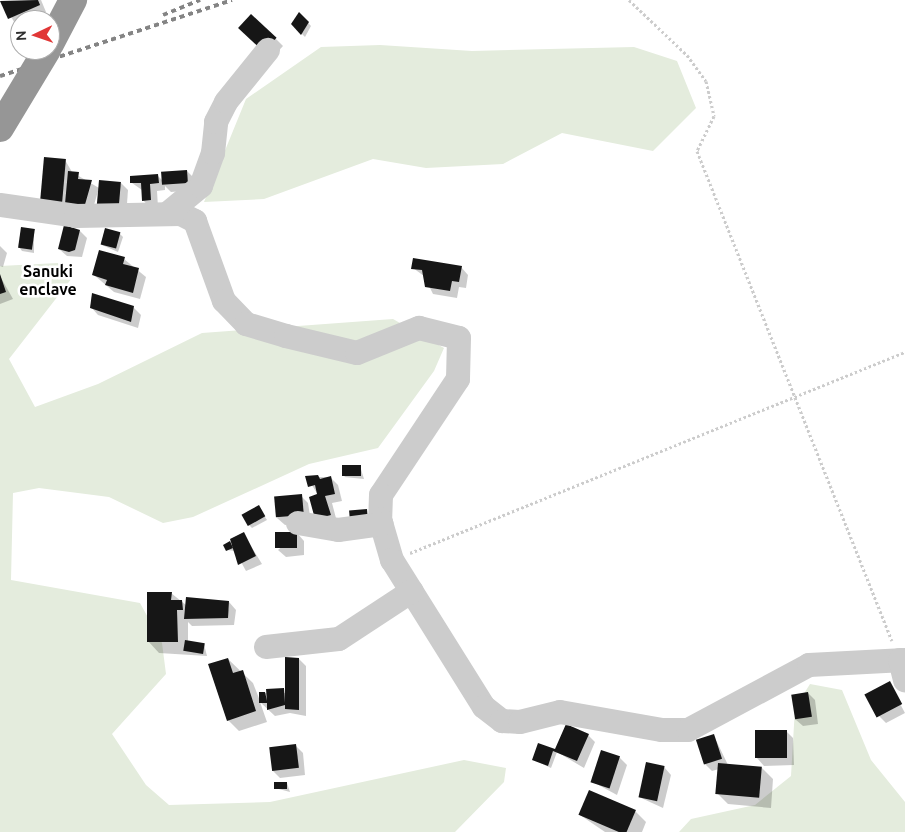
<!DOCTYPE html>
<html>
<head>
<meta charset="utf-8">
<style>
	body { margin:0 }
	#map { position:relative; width:905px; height:832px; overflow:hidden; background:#fff; font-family:Ubuntu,sans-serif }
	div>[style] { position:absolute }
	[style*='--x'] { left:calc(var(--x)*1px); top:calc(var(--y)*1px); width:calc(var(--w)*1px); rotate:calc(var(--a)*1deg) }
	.green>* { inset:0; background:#e4ecdd }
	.shadow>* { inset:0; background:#0003 }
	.building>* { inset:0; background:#161616; transform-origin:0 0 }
	.path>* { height:3px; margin-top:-1.5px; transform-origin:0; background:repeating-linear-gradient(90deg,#ccc 0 2.5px,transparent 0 5px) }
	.minor>* { height:24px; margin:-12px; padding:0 12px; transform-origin:12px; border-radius:12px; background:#ccc }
	.highway>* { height:28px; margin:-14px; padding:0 14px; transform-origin:14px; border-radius:14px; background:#969696 }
	.rail>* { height:4px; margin-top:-2px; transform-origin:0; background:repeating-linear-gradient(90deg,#848484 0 5px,transparent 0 9px) }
	.highway-bridge>* { height:28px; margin:-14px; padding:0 14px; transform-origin:14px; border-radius:14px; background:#969696 }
	span { translate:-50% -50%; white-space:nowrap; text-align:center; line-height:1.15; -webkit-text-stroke:5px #fff; paint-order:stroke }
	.neighbourhood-label { font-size:16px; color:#000; font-weight:700 }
	.north { position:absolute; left:10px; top:10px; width:50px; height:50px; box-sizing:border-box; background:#fff; border:1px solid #acacac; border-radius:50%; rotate:267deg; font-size:14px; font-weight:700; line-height:20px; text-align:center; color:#2f2f2f }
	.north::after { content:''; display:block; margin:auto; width:18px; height:22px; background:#e13736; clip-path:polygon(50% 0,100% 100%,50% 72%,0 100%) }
</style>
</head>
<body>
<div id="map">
	<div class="green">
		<i style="clip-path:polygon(380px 45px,472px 51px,634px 47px,677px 61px,696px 108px,653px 151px,562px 133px,503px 164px,426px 168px,373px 159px,264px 199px,204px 202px,246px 99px,321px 47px)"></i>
		<i style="clip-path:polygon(58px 263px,72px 278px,9px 359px,35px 407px,98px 384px,202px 333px,393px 319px,444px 348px,434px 371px,378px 448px,309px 464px,193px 517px,163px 523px,109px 497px,39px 488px,13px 493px,11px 580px,140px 603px,162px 643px,166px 674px,112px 734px,146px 785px,169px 805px,270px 802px,464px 760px,506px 768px,504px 782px,455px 832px,0 832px,0 266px)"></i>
		<i style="clip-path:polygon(810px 684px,842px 690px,871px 760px,905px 802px,905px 832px,679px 832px,691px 819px,755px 805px,791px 776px,795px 708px)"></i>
	</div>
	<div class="shadow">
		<i style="clip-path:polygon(41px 0,46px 12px,16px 25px,2px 2px)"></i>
		<i style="clip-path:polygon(299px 13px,311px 26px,305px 37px,292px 24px)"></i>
		<i style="clip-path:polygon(240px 28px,276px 39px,283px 46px,272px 58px)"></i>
		<i style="clip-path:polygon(65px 160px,72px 172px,99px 188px,91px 215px,48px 212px)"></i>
		<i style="clip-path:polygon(187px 171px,194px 178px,195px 190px,171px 192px,165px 186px,165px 190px,157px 191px,158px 207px,150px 208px,143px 200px,142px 190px,132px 183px,157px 175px,163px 181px)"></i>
		<i style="clip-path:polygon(121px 183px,128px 190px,126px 217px,106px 215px)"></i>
		<i style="clip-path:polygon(34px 230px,34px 253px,22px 251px,19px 247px)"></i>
		<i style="clip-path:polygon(80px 231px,87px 238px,82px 257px,67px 256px,59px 249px)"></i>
		<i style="clip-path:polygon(119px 233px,123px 237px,118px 252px,102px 245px)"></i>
		<i style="clip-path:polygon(0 246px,7px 253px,3px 267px,0 266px)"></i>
		<i style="clip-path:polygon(124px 259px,146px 277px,140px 299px,114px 292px,94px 275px)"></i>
		<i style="clip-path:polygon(461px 267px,468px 275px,466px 288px,459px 287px,457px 298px,433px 294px,424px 276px,413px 268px)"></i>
		<i style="clip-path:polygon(0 276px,13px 299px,0 304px)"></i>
		<i style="clip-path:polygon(91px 307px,133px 307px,141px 315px,138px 328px,98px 315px)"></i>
		<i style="clip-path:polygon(360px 466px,364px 479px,344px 477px)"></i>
		<i style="clip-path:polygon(307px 477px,330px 477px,338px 485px,342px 501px,332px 503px,337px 522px,323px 526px,318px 495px)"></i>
		<i style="clip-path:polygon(301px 496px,308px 503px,311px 522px,285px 525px,277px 518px)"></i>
		<i style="clip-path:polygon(258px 506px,267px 520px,252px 528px,249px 525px)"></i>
		<i style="clip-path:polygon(243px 533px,262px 564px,246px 571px,235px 551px,227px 550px)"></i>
		<i style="clip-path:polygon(297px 533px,304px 541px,304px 555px,286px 557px,278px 550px)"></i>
		<i style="clip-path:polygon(171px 593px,186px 605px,229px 602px,236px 610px,234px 625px,192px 626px,188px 622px,188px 642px,204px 644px,207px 656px,159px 653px,148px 641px)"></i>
		<i style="clip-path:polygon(228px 659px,253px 683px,260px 701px,265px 693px,286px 693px,299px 659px,306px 666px,306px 716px,290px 713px,275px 716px,260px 702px,267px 722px,239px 731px,228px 720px)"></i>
		<i style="clip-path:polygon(889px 683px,905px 713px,886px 723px,879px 716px)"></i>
		<i style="clip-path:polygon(808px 693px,815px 700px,818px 724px,803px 726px,795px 719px)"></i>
		<i style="clip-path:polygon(786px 731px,793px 738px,794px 765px,764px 766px,757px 758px)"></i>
		<i style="clip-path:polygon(588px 735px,595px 742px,584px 768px,557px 752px,551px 768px,534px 760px)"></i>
		<i style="clip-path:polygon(714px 736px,728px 765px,762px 768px,773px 779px,771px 808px,728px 804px,717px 793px,719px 769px,712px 771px,705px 764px)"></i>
		<i style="clip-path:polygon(296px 746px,303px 753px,305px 775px,280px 778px,272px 770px)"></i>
		<i style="clip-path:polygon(619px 757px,627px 765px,617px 795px,593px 782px)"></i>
		<i style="clip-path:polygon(664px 767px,671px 775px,663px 808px,639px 797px)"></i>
		<i style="clip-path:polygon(287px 783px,290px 792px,275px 788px)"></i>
		<i style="clip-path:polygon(635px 811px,646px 822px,642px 832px,605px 832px,580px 815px)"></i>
	</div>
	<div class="building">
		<i style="clip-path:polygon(38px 0,40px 5px,8px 19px,0 1px)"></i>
		<i style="clip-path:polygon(299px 12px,309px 22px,301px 35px,291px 24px)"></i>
		<i style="left:251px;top:14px;width:35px;height:19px;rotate:43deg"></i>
		<i style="left:44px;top:157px;width:22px;height:48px;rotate:5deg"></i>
		<i style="left:187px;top:170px;width:13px;height:26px;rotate:86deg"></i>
		<i style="clip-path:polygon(68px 171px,79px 172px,78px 179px,92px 180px,84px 208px,65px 204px)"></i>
		<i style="clip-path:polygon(158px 174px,159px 183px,150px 184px,151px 200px,142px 201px,141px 183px,130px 183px,130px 176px)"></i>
		<i style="left:99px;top:180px;width:22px;height:28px;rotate:5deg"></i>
		<i style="clip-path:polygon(64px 225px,80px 230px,75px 250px,69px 252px,58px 249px)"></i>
		<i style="left:21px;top:227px;width:14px;height:21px;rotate:8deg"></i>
		<i style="left:105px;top:228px;width:16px;height:17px;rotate:15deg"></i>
		<i style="clip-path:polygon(99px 250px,125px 257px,123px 264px,139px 268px,133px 293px,105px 285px,107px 280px,92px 275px)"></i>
		<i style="clip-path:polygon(413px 258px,462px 266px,459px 282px,452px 281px,450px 291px,425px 287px,422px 270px,411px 269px)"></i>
		<i style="clip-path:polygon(0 274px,6px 292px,0 294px)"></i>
		<i style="clip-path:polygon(92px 293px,134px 306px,131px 322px,90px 308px)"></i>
		<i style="left:361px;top:465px;width:11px;height:19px;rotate:90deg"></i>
		<i style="clip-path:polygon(318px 475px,320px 479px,331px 476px,335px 494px,325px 496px,331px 515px,315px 519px,309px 497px,317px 494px,315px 485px,308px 487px,305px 476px)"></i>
		<i style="left:302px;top:494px;width:21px;height:28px;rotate:85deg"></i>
		<i style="left:259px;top:505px;width:13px;height:20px;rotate:61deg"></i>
		<i style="left:367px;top:509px;width:12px;height:18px;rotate:85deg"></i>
		<i style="clip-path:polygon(244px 532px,256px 556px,238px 565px,230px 539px)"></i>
		<i style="left:297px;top:532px;width:16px;height:22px;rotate:90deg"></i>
		<i style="clip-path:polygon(230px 541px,233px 548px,226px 551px,223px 545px)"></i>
		<i style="clip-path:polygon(147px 592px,172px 592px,171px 600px,182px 600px,183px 610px,177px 610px,178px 642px,147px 642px)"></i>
		<i style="clip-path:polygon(186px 597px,229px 601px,228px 618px,184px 619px)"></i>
		<i style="left:185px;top:640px;width:20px;height:11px;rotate:9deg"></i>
		<i style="clip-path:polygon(285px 657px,299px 658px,299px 710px,285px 709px,285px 705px,267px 710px,267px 703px,259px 703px,259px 692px,265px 692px,267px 701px,266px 689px,284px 688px,285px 703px)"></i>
		<i style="clip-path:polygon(228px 658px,233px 673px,243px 670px,256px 711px,227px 721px,208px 664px)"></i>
		<i style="left:890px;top:681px;width:26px;height:29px;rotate:62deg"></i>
		<i style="left:808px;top:692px;width:25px;height:17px;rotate:81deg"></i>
		<i style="clip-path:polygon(566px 724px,589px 734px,577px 761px,553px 751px,548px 766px,532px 760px,538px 743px,555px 749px)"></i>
		<i style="left:787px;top:730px;width:28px;height:32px;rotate:90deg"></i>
		<i style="left:714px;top:734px;width:26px;height:19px;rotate:72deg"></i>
		<i style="left:296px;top:744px;width:24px;height:27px;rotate:83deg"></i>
		<i style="left:601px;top:750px;width:20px;height:34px;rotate:18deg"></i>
		<i style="left:646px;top:762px;width:19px;height:36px;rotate:12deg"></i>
		<i style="left:718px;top:763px;width:44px;height:31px;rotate:5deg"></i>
		<i style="left:274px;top:782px;width:13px;height:7px"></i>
		<i style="left:589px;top:790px;width:51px;height:27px;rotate:23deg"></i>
	</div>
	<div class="path">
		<i style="--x:629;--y:0;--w:80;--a:43.5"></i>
		<i style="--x:687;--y:55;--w:32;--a:54"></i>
		<i style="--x:706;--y:81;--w:36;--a:77"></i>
		<i style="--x:714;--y:116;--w:39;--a:116"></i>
		<i style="--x:697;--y:151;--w:527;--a:68.3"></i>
		<i style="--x:410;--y:553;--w:534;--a:-22.1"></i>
	</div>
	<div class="minor">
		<i style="--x:0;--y:205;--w:77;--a:8.2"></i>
		<i style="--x:76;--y:216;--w:105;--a:-1.1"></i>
		<i style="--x:181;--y:214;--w:16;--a:27"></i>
		<i style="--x:195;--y:221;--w:85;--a:70.1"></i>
		<i style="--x:224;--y:301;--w:32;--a:46"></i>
		<i style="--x:246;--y:324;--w:42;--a:16.7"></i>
		<i style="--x:286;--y:336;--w:73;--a:13.5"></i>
		<i style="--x:357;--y:353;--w:67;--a:-22"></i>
		<i style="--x:419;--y:328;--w:41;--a:14"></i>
		<i style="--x:459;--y:338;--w:41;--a:91.4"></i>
		<i style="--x:458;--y:379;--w:139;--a:123.6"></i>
		<i style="--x:381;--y:495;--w:24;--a:92"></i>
		<i style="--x:380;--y:519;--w:43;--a:73.7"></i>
		<i style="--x:392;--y:560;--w:173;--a:58"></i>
		<i style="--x:484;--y:707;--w:23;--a:38"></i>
		<i style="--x:502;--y:721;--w:18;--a:3"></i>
		<i style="--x:520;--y:722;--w:41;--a:-14"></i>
		<i style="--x:560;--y:712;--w:104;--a:10"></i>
		<i style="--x:662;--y:730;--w:26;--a:0"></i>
		<i style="--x:688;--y:730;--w:137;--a:-28.2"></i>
		<i style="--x:809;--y:665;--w:96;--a:-3"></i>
		<i style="--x:167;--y:214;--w:44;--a:-39.5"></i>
		<i style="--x:201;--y:186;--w:35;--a:-70"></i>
		<i style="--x:213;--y:153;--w:31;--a:-84"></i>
		<i style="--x:216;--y:122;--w:22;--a:-63"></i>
		<i style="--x:226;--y:102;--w:67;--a:-51.1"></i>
		<i style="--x:298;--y:523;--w:41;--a:9.9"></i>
		<i style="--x:338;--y:530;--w:44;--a:-7.8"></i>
		<i style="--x:266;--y:647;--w:73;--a:-6.3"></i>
		<i style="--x:339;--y:639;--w:87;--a:-33.3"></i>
		<i style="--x:900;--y:660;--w:21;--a:76"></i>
	</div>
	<div class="highway">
		<i style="--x:50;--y:44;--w:50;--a:-62.4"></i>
	</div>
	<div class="rail">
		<i style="--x:163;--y:15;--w:40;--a:-22"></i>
		<i style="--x:0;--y:76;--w:244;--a:-18.1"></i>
	</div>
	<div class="highway-bridge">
		<i style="--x:0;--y:128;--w:91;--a:-58.9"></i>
	</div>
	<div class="neighbourhood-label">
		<span style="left:48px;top:280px">Sanuki<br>enclave</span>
	</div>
	<div class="north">N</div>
</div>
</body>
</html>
